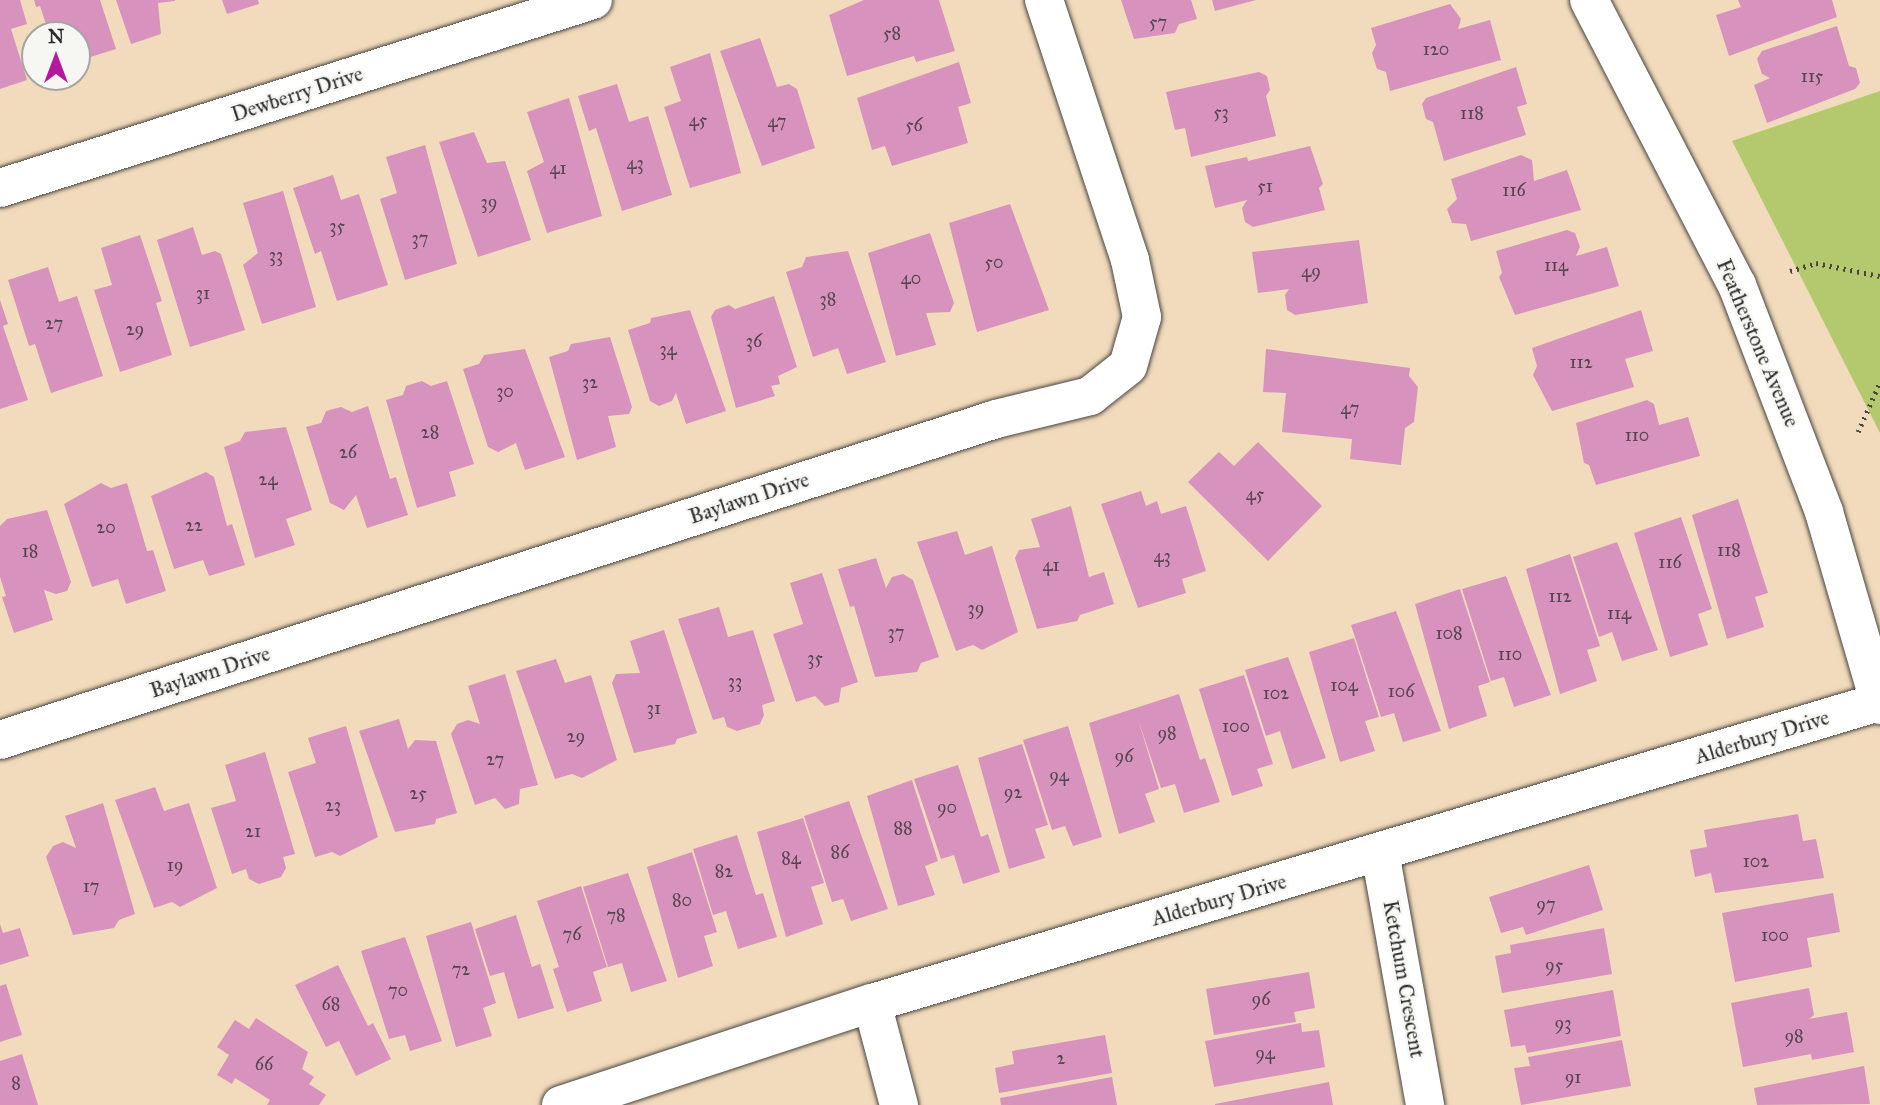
<!DOCTYPE html>
<html>
<head>
<meta charset="utf-8">
<style>
	body { margin:0 }
	#map { position:relative; width:1880px; height:1105px; overflow:hidden; background:#f2dbbc; font-family:"IM FELL Great Primer",serif }
	div>[style] { position:absolute }
	[style*='--x'] { left:calc(var(--x)*1px); top:calc(var(--y)*1px); width:calc(var(--w)*1px); rotate:calc(var(--a)*1deg) }
	.green>* { inset:0; background:#b4c96d }
	.building>* { inset:0; background:#d793bd }
	.path>* { height:4.5px; margin-top:-2.25px; transform-origin:0; background:repeating-linear-gradient(90deg,#494541 0 2px,transparent 0 7px) }
	.roads { filter:drop-shadow(0 0 2px #494541) drop-shadow(0 0 2px #494541) }
	.minor>* { height:38px; margin:-19px; padding:0 19px; transform-origin:19px; border-radius:19px; background:#fff }
	span { translate:-50% -50%; white-space:nowrap; text-align:center; line-height:1.15; -webkit-text-stroke:5px #f6f6f2; paint-order:stroke }
	.number-label { font-size:18px; color:#564550 }
	.number-label span { -webkit-text-stroke-width:0 }
	.street-label { font-size:21px; color:#2b2b2b }
	.north { position:absolute; left:21px; top:21px; width:70px; height:70px; box-sizing:border-box; background:#f6f6f2; border:2px solid #a5a5a2; border-radius:50%; rotate:0deg; font-size:19px; font-weight:700; line-height:28px; text-align:center; color:#2b2b2b }
	.north::after { content:''; display:block; margin:auto; width:24px; height:32px; background:#b5179e; clip-path:polygon(50% 0,100% 100%,50% 72%,0 100%) }
</style>
</head>
<body>
<div id="map">
	<div class="green">
		<i style="clip-path:polygon(1880px 91px,1880px 433px,1732px 141px)"></i>
	</div>
	<div class="building">
		<i style="clip-path:polygon(0 0,20px 0,27px 24px,11px 29px,27px 80px,0 89px)"></i>
		<i style="clip-path:polygon(34px 0,100px 0,116px 49px,84px 59px,77px 35px,49px 33px,40px 6px,36px 7px)"></i>
		<i style="clip-path:polygon(116px 0,175px 0,175px 1px,158px 3px,161px 34px,131px 44px)"></i>
		<i style="clip-path:polygon(222px 0,258px 0,259px 4px,227px 14px)"></i>
		<i style="clip-path:polygon(864px 0,939px 0,955px 51px,916px 62px,914px 56px,847px 76px,829px 15px)"></i>
		<i style="clip-path:polygon(1121px 0,1191px 0,1197px 19px,1179px 24px,1175px 33px,1134px 39px)"></i>
		<i style="clip-path:polygon(1212px 0,1256px 0,1215px 11px)"></i>
		<i style="clip-path:polygon(1738px 0,1832px 0,1837px 17px,1729px 56px,1716px 15px,1741px 7px)"></i>
		<i style="clip-path:polygon(1450px 4px,1461px 19px,1458px 29px,1490px 20px,1501px 60px,1390px 91px,1386px 72px,1377px 69px,1372px 53px,1376px 45px,1371px 28px)"></i>
		<i style="clip-path:polygon(1837px 26px,1849px 66px,1856px 68px,1860px 83px,1855px 89px,1767px 123px,1754px 85px,1770px 78px,1762px 74px,1757px 59px,1762px 51px)"></i>
		<i style="clip-path:polygon(760px 38px,777px 87px,789px 84px,797px 89px,815px 148px,762px 166px,720px 51px)"></i>
		<i style="clip-path:polygon(710px 53px,741px 173px,690px 188px,664px 107px,681px 101px,670px 67px)"></i>
		<i style="clip-path:polygon(959px 62px,971px 103px,958px 107px,968px 143px,892px 166px,885px 146px,872px 150px,857px 98px)"></i>
		<i style="clip-path:polygon(1516px 67px,1527px 104px,1517px 107px,1526px 135px,1444px 161px,1433px 122px,1426px 119px,1422px 104px,1426px 98px)"></i>
		<i style="clip-path:polygon(1259px 72px,1267px 76px,1270px 90px,1266px 96px,1276px 136px,1191px 157px,1185px 128px,1175px 130px,1166px 92px)"></i>
		<i style="clip-path:polygon(617px 84px,629px 122px,648px 116px,672px 195px,622px 211px,596px 128px,589px 131px,578px 96px)"></i>
		<i style="clip-path:polygon(569px 98px,602px 216px,547px 233px,527px 171px,544px 162px,527px 112px)"></i>
		<i style="clip-path:polygon(474px 132px,487px 163px,505px 161px,531px 240px,478px 257px,439px 142px)"></i>
		<i style="clip-path:polygon(425px 145px,457px 264px,405px 280px,380px 199px,397px 193px,386px 157px)"></i>
		<i style="clip-path:polygon(1310px 146px,1323px 184px,1319px 188px,1325px 210px,1253px 227px,1245px 222px,1242px 208px,1247px 200px,1215px 208px,1205px 166px,1247px 157px,1248px 161px)"></i>
		<i style="clip-path:polygon(1521px 155px,1532px 160px,1534px 181px,1567px 170px,1581px 210px,1471px 241px,1466px 224px,1452px 223px,1447px 209px,1457px 199px,1451px 179px)"></i>
		<i style="clip-path:polygon(333px 175px,341px 200px,359px 194px,388px 285px,337px 301px,321px 251px,315px 254px,293px 188px)"></i>
		<i style="clip-path:polygon(283px 191px,316px 307px,262px 324px,243px 265px,258px 253px,243px 203px)"></i>
		<i style="clip-path:polygon(1010px 204px,1049px 310px,977px 332px,949px 223px)"></i>
		<i style="clip-path:polygon(193px 227px,202px 255px,215px 251px,221px 254px,245px 330px,190px 347px,157px 240px)"></i>
		<i style="clip-path:polygon(1567px 230px,1575px 233px,1580px 247px,1576px 256px,1607px 247px,1619px 286px,1515px 315px,1499px 277px,1502px 273px,1496px 251px)"></i>
		<i style="clip-path:polygon(930px 233px,954px 303px,950px 312px,926px 313px,936px 345px,896px 356px,868px 253px)"></i>
		<i style="clip-path:polygon(140px 235px,162px 301px,156px 303px,172px 355px,120px 372px,94px 290px,112px 285px,101px 248px)"></i>
		<i style="clip-path:polygon(1359px 240px,1368px 303px,1295px 315px,1287px 310px,1285px 295px,1289px 289px,1258px 293px,1252px 252px)"></i>
		<i style="clip-path:polygon(848px 251px,886px 362px,847px 374px,838px 348px,813px 357px,786px 272px,802px 267px,806px 257px)"></i>
		<i style="clip-path:polygon(48px 267px,59px 302px,77px 296px,103px 376px,51px 393px,35px 344px,29px 346px,8px 280px)"></i>
		<i style="clip-path:polygon(774px 296px,797px 367px,778px 376px,780px 384px,771px 386px,775px 396px,736px 408px,711px 317px,715px 310px,729px 305px,735px 309px)"></i>
		<i style="clip-path:polygon(0 300px,8px 324px,3px 326px,28px 400px,0 409px)"></i>
		<i style="clip-path:polygon(690px 310px,726px 411px,686px 424px,676px 393px,672px 401px,659px 406px,650px 401px,628px 330px,650px 323px,651px 318px)"></i>
		<i style="clip-path:polygon(1641px 310px,1653px 351px,1625px 359px,1634px 387px,1552px 411px,1533px 375px,1537px 366px,1532px 348px)"></i>
		<i style="clip-path:polygon(610px 337px,632px 407px,629px 414px,608px 416px,616px 447px,577px 460px,549px 357px,568px 351px,571px 344px)"></i>
		<i style="clip-path:polygon(525px 349px,565px 457px,525px 470px,516px 443px,498px 452px,488px 447px,463px 369px,479px 364px,484px 355px)"></i>
		<i style="clip-path:polygon(1266px 349px,1410px 368px,1409px 376px,1418px 387px,1414px 422px,1405px 428px,1401px 465px,1350px 459px,1352px 439px,1282px 432px,1286px 393px,1263px 392px)"></i>
		<i style="clip-path:polygon(422px 381px,431px 386px,447px 381px,474px 464px,449px 472px,456px 496px,417px 508px,386px 400px,403px 395px,406px 386px)"></i>
		<i style="clip-path:polygon(1647px 400px,1654px 404px,1659px 425px,1688px 417px,1700px 456px,1596px 485px,1589px 465px,1584px 463px,1576px 423px)"></i>
		<i style="clip-path:polygon(368px 406px,390px 479px,396px 477px,408px 515px,367px 528px,356px 495px,344px 510px,330px 503px,306px 427px,321px 423px,326px 411px,341px 407px,352px 412px)"></i>
		<i style="clip-path:polygon(286px 427px,312px 510px,286px 519px,295px 545px,255px 558px,224px 447px,240px 441px,245px 432px)"></i>
		<i style="clip-path:polygon(1258px 442px,1322px 506px,1268px 561px,1188px 482px,1219px 452px,1234px 466px)"></i>
		<i style="clip-path:polygon(206px 472px,214px 477px,227px 526px,232px 524px,245px 565px,209px 576px,203px 560px,174px 569px,151px 496px)"></i>
		<i style="clip-path:polygon(101px 483px,111px 488px,127px 483px,147px 551px,153px 550px,166px 591px,126px 604px,118px 579px,92px 587px,64px 504px)"></i>
		<i style="clip-path:polygon(1141px 491px,1146px 506px,1157px 501px,1161px 514px,1186px 506px,1206px 571px,1182px 579px,1186px 593px,1138px 608px,1101px 504px)"></i>
		<i style="clip-path:polygon(1738px 499px,1768px 593px,1755px 597px,1764px 627px,1727px 639px,1692px 515px)"></i>
		<i style="clip-path:polygon(1071px 506px,1089px 577px,1104px 572px,1114px 604px,1080px 615px,1077px 621px,1037px 629px,1015px 558px,1019px 550px,1040px 547px,1031px 519px)"></i>
		<i style="clip-path:polygon(47px 510px,71px 582px,67px 591px,56px 594px,44px 590px,53px 620px,14px 633px,2px 597px,6px 596px,0 577px,0 526px,7px 519px)"></i>
		<i style="clip-path:polygon(1681px 517px,1712px 609px,1698px 614px,1708px 645px,1670px 657px,1634px 533px)"></i>
		<i style="clip-path:polygon(957px 531px,965px 555px,992px 546px,1018px 632px,982px 650px,973px 645px,956px 651px,917px 542px)"></i>
		<i style="clip-path:polygon(1617px 542px,1658px 650px,1622px 661px,1612px 632px,1599px 637px,1573px 557px)"></i>
		<i style="clip-path:polygon(1570px 554px,1600px 646px,1587px 650px,1597px 681px,1560px 694px,1526px 569px)"></i>
		<i style="clip-path:polygon(876px 558px,886px 588px,892px 577px,903px 574px,913px 580px,939px 657px,921px 663px,917px 672px,875px 677px,854px 606px,850px 607px,838px 569px)"></i>
		<i style="clip-path:polygon(822px 573px,858px 682px,841px 688px,839px 702px,825px 706px,815px 696px,796px 702px,773px 634px,803px 624px,790px 583px)"></i>
		<i style="clip-path:polygon(1506px 576px,1551px 695px,1514px 707px,1504px 677px,1491px 681px,1462px 589px)"></i>
		<i style="clip-path:polygon(1460px 589px,1490px 682px,1478px 686px,1487px 716px,1449px 729px,1415px 604px)"></i>
		<i style="clip-path:polygon(719px 607px,728px 637px,753px 630px,775px 701px,762px 705px,764px 715px,760px 724px,737px 731px,727px 727px,724px 717px,713px 720px,678px 619px)"></i>
		<i style="clip-path:polygon(1396px 611px,1441px 731px,1403px 742px,1394px 713px,1381px 717px,1351px 625px)"></i>
		<i style="clip-path:polygon(664px 630px,697px 733px,677px 739px,675px 744px,634px 753px,612px 683px,616px 674px,640px 673px,630px 641px)"></i>
		<i style="clip-path:polygon(1354px 638px,1379px 717px,1365px 721px,1375px 751px,1340px 762px,1309px 652px)"></i>
		<i style="clip-path:polygon(1288px 657px,1326px 758px,1292px 769px,1280px 731px,1266px 736px,1245px 670px)"></i>
		<i style="clip-path:polygon(556px 659px,565px 683px,591px 675px,617px 760px,582px 778px,572px 774px,555px 779px,516px 671px)"></i>
		<i style="clip-path:polygon(505px 674px,538px 785px,520px 789px,519px 804px,505px 809px,495px 798px,475px 805px,451px 734px,457px 724px,468px 720px,480px 724px,468px 686px)"></i>
		<i style="clip-path:polygon(1244px 675px,1273px 764px,1257px 769px,1263px 786px,1232px 796px,1199px 689px)"></i>
		<i style="clip-path:polygon(1179px 694px,1200px 760px,1205px 758px,1220px 802px,1184px 813px,1175px 784px,1161px 788px,1138px 719px,1159px 789px,1145px 794px,1155px 822px,1119px 834px,1089px 723px)"></i>
		<i style="clip-path:polygon(399px 719px,408px 749px,415px 740px,436px 741px,457px 813px,436px 819px,435px 824px,395px 832px,359px 731px)"></i>
		<i style="clip-path:polygon(346px 726px,378px 837px,340px 856px,332px 852px,315px 857px,288px 772px,316px 763px,308px 738px)"></i>
		<i style="clip-path:polygon(1068px 726px,1102px 837px,1073px 846px,1065px 826px,1052px 830px,1023px 740px)"></i>
		<i style="clip-path:polygon(1022px 744px,1048px 825px,1035px 829px,1045px 858px,1009px 869px,978px 758px)"></i>
		<i style="clip-path:polygon(265px 752px,295px 854px,283px 857px,286px 868px,281px 877px,259px 884px,249px 879px,246px 869px,232px 874px,211px 808px,236px 801px,225px 765px)"></i>
		<i style="clip-path:polygon(958px 765px,981px 837px,988px 834px,1000px 872px,963px 884px,954px 855px,941px 859px,914px 779px)"></i>
		<i style="clip-path:polygon(912px 780px,938px 861px,925px 866px,935px 895px,898px 906px,867px 796px)"></i>
		<i style="clip-path:polygon(155px 787px,164px 811px,189px 803px,217px 888px,180px 907px,172px 902px,154px 908px,115px 800px)"></i>
		<i style="clip-path:polygon(849px 801px,888px 909px,851px 921px,843px 899px,832px 902px,804px 816px)"></i>
		<i style="clip-path:polygon(103px 803px,135px 914px,119px 920px,114px 928px,73px 935px,46px 857px,53px 846px,63px 842px,76px 848px,65px 816px)"></i>
		<i style="clip-path:polygon(1798px 814px,1803px 841px,1816px 839px,1824px 878px,1715px 893px,1711px 873px,1695px 877px,1690px 850px,1707px 847px,1704px 830px)"></i>
		<i style="clip-path:polygon(803px 818px,824px 883px,811px 887px,823px 924px,786px 937px,757px 832px)"></i>
		<i style="clip-path:polygon(737px 835px,756px 895px,763px 893px,777px 937px,738px 949px,726px 911px,713px 915px,693px 849px)"></i>
		<i style="clip-path:polygon(692px 852px,717px 932px,704px 936px,713px 966px,678px 978px,647px 867px)"></i>
		<i style="clip-path:polygon(1589px 865px,1603px 910px,1526px 935px,1523px 927px,1501px 933px,1489px 897px)"></i>
		<i style="clip-path:polygon(628px 873px,667px 981px,631px 992px,622px 963px,608px 967px,583px 887px)"></i>
		<i style="clip-path:polygon(581px 886px,607px 967px,593px 972px,602px 1001px,567px 1012px,553px 969px,559px 967px,537px 901px)"></i>
		<i style="clip-path:polygon(1833px 893px,1840px 932px,1807px 938px,1812px 967px,1735px 982px,1722px 913px)"></i>
		<i style="clip-path:polygon(516px 915px,532px 967px,540px 964px,554px 1008px,518px 1019px,504px 972px,490px 976px,475px 929px)"></i>
		<i style="clip-path:polygon(471px 922px,496px 1003px,483px 1008px,492px 1036px,456px 1047px,426px 936px)"></i>
		<i style="clip-path:polygon(0 924px,3px 933px,20px 928px,29px 956px,0 965px)"></i>
		<i style="clip-path:polygon(1604px 928px,1612px 974px,1502px 993px,1495px 956px,1511px 953px,1510px 945px)"></i>
		<i style="clip-path:polygon(405px 937px,442px 1041px,410px 1051px,405px 1035px,389px 1039px,361px 951px)"></i>
		<i style="clip-path:polygon(338px 965px,368px 1026px,373px 1023px,391px 1059px,356px 1076px,339px 1041px,326px 1047px,295px 985px)"></i>
		<i style="clip-path:polygon(1309px 972px,1315px 1008px,1294px 1012px,1296px 1022px,1214px 1035px,1206px 989px)"></i>
		<i style="clip-path:polygon(6px 984px,22px 1035px,0 1042px,0 986px)"></i>
		<i style="clip-path:polygon(1809px 988px,1814px 1015px,1809px 1019px,1847px 1012px,1854px 1052px,1812px 1060px,1811px 1054px,1743px 1067px,1731px 1003px)"></i>
		<i style="clip-path:polygon(1613px 990px,1621px 1036px,1527px 1053px,1525px 1045px,1511px 1047px,1504px 1010px)"></i>
		<i style="clip-path:polygon(256px 1018px,308px 1052px,302px 1069px,314px 1077px,309px 1084px,326px 1095px,319px 1105px,267px 1105px,270px 1100px,235px 1078px,232px 1084px,217px 1075px,229px 1055px,217px 1047px,235px 1020px,249px 1029px)"></i>
		<i style="clip-path:polygon(1301px 1023px,1302px 1032px,1319px 1030px,1325px 1067px,1214px 1087px,1205px 1041px)"></i>
		<i style="clip-path:polygon(1105px 1035px,1112px 1073px,999px 1093px,995px 1068px,1014px 1064px,1012px 1051px)"></i>
		<i style="clip-path:polygon(1622px 1040px,1631px 1086px,1521px 1105px,1514px 1068px,1530px 1066px,1528px 1057px)"></i>
		<i style="clip-path:polygon(22px 1054px,38px 1105px,0 1105px,0 1061px)"></i>
		<i style="clip-path:polygon(1864px 1066px,1870px 1104px,1757px 1105px,1754px 1088px)"></i>
		<i style="clip-path:polygon(1112px 1077px,1117px 1105px,1001px 1105px,1000px 1098px)"></i>
		<i style="clip-path:polygon(1329px 1082px,1333px 1105px,1215px 1105px,1215px 1104px)"></i>
	</div>
	<div class="path">
		<i style="--x:1790;--y:271;--w:27;--a:-17"></i>
		<i style="--x:1816;--y:263;--w:65;--a:11.5"></i>
		<i style="--x:1858;--y:432;--w:55;--a:-66.3"></i>
	</div>
	<div class="roads">
		<div class="minor">
			<i style="--x:1589;--y:0;--w:321;--a:62.6"></i>
			<i style="--x:1737;--y:285;--w:243;--a:69"></i>
			<i style="--x:1824;--y:512;--w:201;--a:73.8"></i>
			<i style="--x:0;--y:188;--w:622;--a:-17.59"></i>
			<i style="--x:0;--y:740;--w:1046;--a:-17.86"></i>
			<i style="--x:996;--y:419;--w:97;--a:-13.7"></i>
			<i style="--x:1090;--y:396;--w:48;--a:-38.3"></i>
			<i style="--x:1128;--y:366;--w:51;--a:-74.1"></i>
			<i style="--x:1142;--y:317;--w:58;--a:-101.9"></i>
			<i style="--x:1130;--y:260;--w:274;--a:-108.3"></i>
			<i style="--x:1380;--y:852;--w:257;--a:79.9"></i>
			<i style="--x:872;--y:1003;--w:106;--a:75.2"></i>
			<i style="--x:561;--y:1105;--w:327;--a:-18.2"></i>
			<i style="--x:872;--y:1003;--w:1051;--a:-16.64"></i>
		</div>
	</div>
	<div class="number-label">
		<span style="left:1158px;top:22px">57</span>
		<span style="left:892px;top:33px">58</span>
		<span style="left:1436px;top:49px">120</span>
		<span style="left:1812px;top:76px">115</span>
		<span style="left:1221px;top:112px">53</span>
		<span style="left:1472px;top:113px">118</span>
		<span style="left:698px;top:120px">45</span>
		<span style="left:777px;top:121px">47</span>
		<span style="left:914px;top:125px">56</span>
		<span style="left:635px;top:163px">43</span>
		<span style="left:558px;top:168px">41</span>
		<span style="left:1265px;top:186px">51</span>
		<span style="left:1514px;top:190px">116</span>
		<span style="left:489px;top:202px">39</span>
		<span style="left:337px;top:226px">35</span>
		<span style="left:420px;top:238px">37</span>
		<span style="left:276px;top:255px">33</span>
		<span style="left:994px;top:262px">50</span>
		<span style="left:1556px;top:265px">114</span>
		<span style="left:1311px;top:271px">49</span>
		<span style="left:911px;top:278px">40</span>
		<span style="left:203px;top:293px">31</span>
		<span style="left:828px;top:299px">38</span>
		<span style="left:54px;top:323px">27</span>
		<span style="left:135px;top:329px">29</span>
		<span style="left:754px;top:341px">36</span>
		<span style="left:668px;top:349px">34</span>
		<span style="left:1581px;top:362px">112</span>
		<span style="left:590px;top:382px">32</span>
		<span style="left:505px;top:391px">30</span>
		<span style="left:1350px;top:408px">47</span>
		<span style="left:430px;top:432px">28</span>
		<span style="left:1637px;top:435px">110</span>
		<span style="left:348px;top:452px">26</span>
		<span style="left:268px;top:479px">24</span>
		<span style="left:1255px;top:494px">45</span>
		<span style="left:194px;top:525px">22</span>
		<span style="left:106px;top:527px">20</span>
		<span style="left:1729px;top:550px">118</span>
		<span style="left:30px;top:551px">18</span>
		<span style="left:1162px;top:556px">43</span>
		<span style="left:1670px;top:562px">116</span>
		<span style="left:1051px;top:565px">41</span>
		<span style="left:1560px;top:596px">112</span>
		<span style="left:976px;top:608px">39</span>
		<span style="left:1619px;top:613px">114</span>
		<span style="left:896px;top:632px">37</span>
		<span style="left:1449px;top:633px">108</span>
		<span style="left:1510px;top:654px">110</span>
		<span style="left:815px;top:658px">35</span>
		<span style="left:735px;top:681px">33</span>
		<span style="left:1344px;top:685px">104</span>
		<span style="left:1401px;top:691px">106</span>
		<span style="left:1276px;top:693px">102</span>
		<span style="left:654px;top:708px">31</span>
		<span style="left:1236px;top:726px">100</span>
		<span style="left:1167px;top:733px">98</span>
		<span style="left:576px;top:736px">29</span>
		<span style="left:1124px;top:756px">96</span>
		<span style="left:495px;top:759px">27</span>
		<span style="left:1059px;top:775px">94</span>
		<span style="left:1013px;top:792px">92</span>
		<span style="left:418px;top:793px">25</span>
		<span style="left:333px;top:805px">23</span>
		<span style="left:947px;top:807px">90</span>
		<span style="left:903px;top:828px">88</span>
		<span style="left:253px;top:831px">21</span>
		<span style="left:840px;top:852px">86</span>
		<span style="left:791px;top:858px">84</span>
		<span style="left:1756px;top:861px">102</span>
		<span style="left:175px;top:865px">19</span>
		<span style="left:724px;top:871px">82</span>
		<span style="left:91px;top:886px">17</span>
		<span style="left:682px;top:900px">80</span>
		<span style="left:1546px;top:904px">97</span>
		<span style="left:616px;top:915px">78</span>
		<span style="left:572px;top:934px">76</span>
		<span style="left:1775px;top:935px">100</span>
		<span style="left:1554px;top:965px">95</span>
		<span style="left:461px;top:969px">72</span>
		<span style="left:398px;top:990px">70</span>
		<span style="left:1261px;top:999px">96</span>
		<span style="left:331px;top:1004px">68</span>
		<span style="left:1563px;top:1023px">93</span>
		<span style="left:1794px;top:1036px">98</span>
		<span style="left:1265px;top:1053px">94</span>
		<span style="left:1061px;top:1058px">2</span>
		<span style="left:264px;top:1064px">66</span>
		<span style="left:1573px;top:1077px">91</span>
		<span style="left:16px;top:1083px">8</span>
	</div>
	<div class="street-label">
		<span style="left:297px;top:94px;rotate:-18deg">Dewberry Drive</span>
		<span style="left:1758px;top:343px;rotate:67deg">Featherstone Avenue</span>
		<span style="left:749px;top:498px;rotate:-18deg">Baylawn Drive</span>
		<span style="left:210px;top:672px;rotate:-18deg">Baylawn Drive</span>
		<span style="left:1762px;top:737px;rotate:-17deg">Alderbury Drive</span>
		<span style="left:1219px;top:900px;rotate:-16deg">Alderbury Drive</span>
		<span style="left:1404px;top:979px;rotate:80deg">Ketchum Crescent</span>
	</div>
	<div class="north">N</div>
</div>
</body>
</html>
